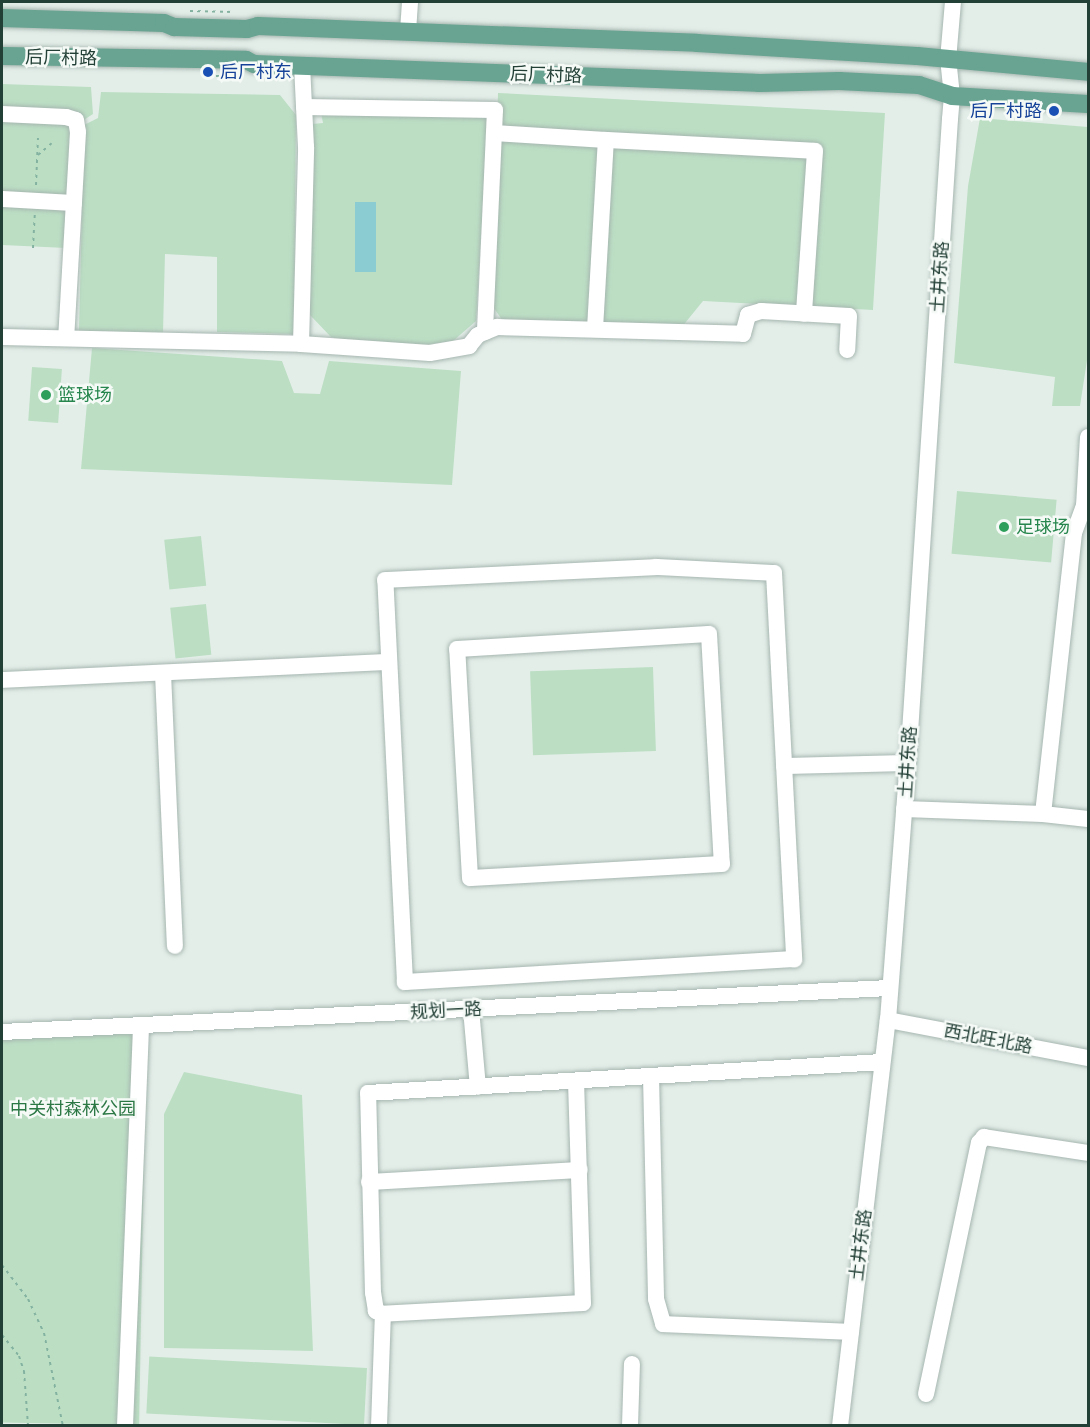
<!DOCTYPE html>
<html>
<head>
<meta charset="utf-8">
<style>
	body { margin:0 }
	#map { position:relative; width:1090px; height:1427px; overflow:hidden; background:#e4eee9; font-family:Jost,"Noto Sans SC",sans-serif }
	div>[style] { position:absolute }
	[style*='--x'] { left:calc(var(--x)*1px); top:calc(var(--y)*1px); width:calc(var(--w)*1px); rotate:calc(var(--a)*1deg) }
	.green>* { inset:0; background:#bcdfc4; transform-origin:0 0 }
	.water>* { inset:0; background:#8bccd3; transform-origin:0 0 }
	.path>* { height:2px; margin-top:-1px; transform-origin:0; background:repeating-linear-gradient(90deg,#84b2a1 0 3px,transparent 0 7.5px) }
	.roads { filter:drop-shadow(0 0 2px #a6b6b0) drop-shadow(0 0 2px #a6b6b0) }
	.minor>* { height:16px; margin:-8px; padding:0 8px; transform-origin:8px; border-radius:8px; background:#fff }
	.major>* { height:18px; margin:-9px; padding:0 9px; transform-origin:9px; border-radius:9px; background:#68a491 }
	.dots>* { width:16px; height:16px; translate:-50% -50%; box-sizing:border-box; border:3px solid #f5faf7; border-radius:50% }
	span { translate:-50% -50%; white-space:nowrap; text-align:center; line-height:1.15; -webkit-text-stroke:5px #f5faf7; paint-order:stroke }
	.street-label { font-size:18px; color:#234036 }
	.transit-label { font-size:18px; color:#164399 }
	.left { translate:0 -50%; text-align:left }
	.right { translate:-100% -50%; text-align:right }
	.leisure-label { font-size:18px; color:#27864d }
	.park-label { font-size:18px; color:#2c7845 }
	.frame { position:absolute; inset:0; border:3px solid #234036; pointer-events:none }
</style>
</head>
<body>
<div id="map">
	<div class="green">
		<i style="clip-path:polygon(2px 84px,91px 87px,93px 114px,73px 127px,66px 248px,2px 245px)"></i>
		<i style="clip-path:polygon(101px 92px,280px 95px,296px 115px,294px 334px,217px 332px,217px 257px,165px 254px,163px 333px,79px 331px,84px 125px,98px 118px)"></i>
		<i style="clip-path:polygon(498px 93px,885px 113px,873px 310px,703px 301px,681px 328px,503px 321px,491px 304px)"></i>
		<i style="clip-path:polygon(321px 113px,488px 114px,476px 321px,453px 341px,415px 346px,351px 342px,331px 337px,310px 315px,312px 124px,323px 123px)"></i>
		<i style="clip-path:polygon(980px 118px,1088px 127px,1088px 354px,1080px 406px,1052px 406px,1055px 377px,954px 363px,968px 186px)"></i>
		<i style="clip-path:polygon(92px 348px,282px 361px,294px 393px,320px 394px,329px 361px,461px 371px,452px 485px,81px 469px)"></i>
		<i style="left:32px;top:367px;width:30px;height:54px;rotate:4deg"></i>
		<i style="left:957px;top:491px;width:100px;height:63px;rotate:5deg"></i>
		<i style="left:201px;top:536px;width:50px;height:37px;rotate:84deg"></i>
		<i style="left:206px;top:604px;width:51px;height:36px;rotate:84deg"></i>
		<i style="left:653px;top:667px;width:84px;height:123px;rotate:88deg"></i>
		<i style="left:146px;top:1033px;width:392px;height:144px;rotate:91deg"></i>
		<i style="clip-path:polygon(184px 1072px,302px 1095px,313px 1351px,164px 1348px,164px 1114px)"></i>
		<i style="left:367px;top:1368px;width:57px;height:218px;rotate:93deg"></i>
	</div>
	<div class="water">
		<i style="left:355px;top:202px;width:21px;height:70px"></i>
	</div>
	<div class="path">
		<i style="--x:190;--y:11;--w:45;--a:1.3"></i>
		<i style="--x:208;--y:76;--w:18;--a:0"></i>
		<i style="--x:38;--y:155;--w:18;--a:-41"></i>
		<i style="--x:36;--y:185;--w:47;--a:-87.6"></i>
		<i style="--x:33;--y:248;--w:33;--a:-87"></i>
		<i style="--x:2;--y:1265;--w:43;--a:52.6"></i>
		<i style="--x:28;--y:1299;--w:38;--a:65"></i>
		<i style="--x:44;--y:1333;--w:95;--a:78.5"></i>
		<i style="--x:2;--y:1335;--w:27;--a:51"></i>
		<i style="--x:19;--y:1356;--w:16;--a:72"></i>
		<i style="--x:24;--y:1371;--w:55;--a:85.8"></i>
	</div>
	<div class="roads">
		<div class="minor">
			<i style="--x:408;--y:31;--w:29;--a:-86"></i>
			<i style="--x:304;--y:107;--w:191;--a:0.9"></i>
			<i style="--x:495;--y:110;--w:222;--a:92.6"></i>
			<i style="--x:2;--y:114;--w:64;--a:2.7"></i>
			<i style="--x:66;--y:117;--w:10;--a:17"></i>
			<i style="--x:76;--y:120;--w:12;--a:81"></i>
			<i style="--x:78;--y:132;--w:206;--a:93.3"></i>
			<i style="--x:494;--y:133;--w:112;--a:3.6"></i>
			<i style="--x:2;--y:199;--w:72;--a:3.2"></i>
			<i style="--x:595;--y:329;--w:189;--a:-86.7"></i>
			<i style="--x:606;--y:140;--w:209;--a:3"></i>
			<i style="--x:815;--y:151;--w:163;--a:93.9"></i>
			<i style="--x:2;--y:337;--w:299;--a:1.3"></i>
			<i style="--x:301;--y:344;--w:129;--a:4"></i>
			<i style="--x:430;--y:353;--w:40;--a:-10"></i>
			<i style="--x:469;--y:346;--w:14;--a:-51"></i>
			<i style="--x:478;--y:335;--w:21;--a:-23"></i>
			<i style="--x:497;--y:327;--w:246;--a:1.6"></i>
			<i style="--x:743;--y:334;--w:20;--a:-75"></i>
			<i style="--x:748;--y:315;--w:14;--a:-17"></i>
			<i style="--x:761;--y:311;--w:88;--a:3.3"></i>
			<i style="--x:849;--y:316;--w:34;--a:93"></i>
			<i style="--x:301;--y:344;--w:197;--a:-88.5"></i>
			<i style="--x:306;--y:147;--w:81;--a:-92.8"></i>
			<i style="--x:1088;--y:437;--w:69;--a:93.3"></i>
			<i style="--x:1084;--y:506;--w:4;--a:14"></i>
			<i style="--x:656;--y:567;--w:118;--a:2.9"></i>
			<i style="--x:774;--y:573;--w:387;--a:87"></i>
			<i style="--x:794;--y:959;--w:390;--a:176.6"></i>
			<i style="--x:405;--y:982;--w:402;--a:-92.8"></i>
			<i style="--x:385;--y:580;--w:271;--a:-2.7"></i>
			<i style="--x:709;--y:634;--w:230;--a:86.8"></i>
			<i style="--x:722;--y:864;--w:252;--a:176.8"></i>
			<i style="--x:470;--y:878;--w:229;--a:-93.2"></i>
			<i style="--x:457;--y:649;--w:252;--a:-3.4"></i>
			<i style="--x:163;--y:673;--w:273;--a:87.5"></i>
			<i style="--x:2;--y:680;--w:387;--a:-2.7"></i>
			<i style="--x:784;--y:766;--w:124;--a:-1.4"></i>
			<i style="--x:904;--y:809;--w:139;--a:2.1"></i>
			<i style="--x:1043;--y:814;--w:45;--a:6.3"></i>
			<i style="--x:1043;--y:814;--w:283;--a:-83.7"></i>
			<i style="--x:1074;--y:533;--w:29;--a:-70"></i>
			<i style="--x:471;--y:1009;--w:78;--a:84.9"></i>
			<i style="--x:888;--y:1020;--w:204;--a:10.8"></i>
			<i style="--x:2;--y:1032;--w:889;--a:-2.84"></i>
			<i style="--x:651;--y:1076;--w:223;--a:88.7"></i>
			<i style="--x:656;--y:1299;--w:26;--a:74"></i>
			<i style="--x:663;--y:1324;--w:188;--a:2.4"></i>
			<i style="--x:576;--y:1081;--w:222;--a:88.2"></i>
			<i style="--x:583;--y:1303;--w:200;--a:176.9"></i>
			<i style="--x:383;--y:1314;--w:8;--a:-157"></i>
			<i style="--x:376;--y:1311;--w:18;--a:-99"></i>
			<i style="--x:373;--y:1293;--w:200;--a:-91.4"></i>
			<i style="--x:368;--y:1093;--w:515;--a:-3.45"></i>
			<i style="--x:369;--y:1182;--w:211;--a:-3.3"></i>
			<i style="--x:926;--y:1394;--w:257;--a:-78.1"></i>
			<i style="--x:979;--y:1143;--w:8;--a:-50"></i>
			<i style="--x:984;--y:1137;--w:105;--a:8.7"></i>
			<i style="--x:125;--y:1426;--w:400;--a:-87.7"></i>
			<i style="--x:379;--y:1426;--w:112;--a:-88"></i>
			<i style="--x:630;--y:1426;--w:62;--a:-88.2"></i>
			<i style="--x:840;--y:1426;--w:409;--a:-83.3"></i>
			<i style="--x:888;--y:1020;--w:258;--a:-85.6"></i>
			<i style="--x:908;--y:763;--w:645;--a:-86.27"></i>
			<i style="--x:950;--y:119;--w:23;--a:-85"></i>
			<i style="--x:952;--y:96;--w:36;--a:-96"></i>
			<i style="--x:948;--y:60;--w:58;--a:-85.1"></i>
		</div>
		<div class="major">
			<i style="--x:2;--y:18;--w:162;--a:1.8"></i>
			<i style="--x:164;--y:23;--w:11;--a:22"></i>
			<i style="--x:174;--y:27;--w:73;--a:1.6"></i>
			<i style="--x:247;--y:29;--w:11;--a:-15"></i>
			<i style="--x:258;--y:26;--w:439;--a:2.2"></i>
			<i style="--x:697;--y:43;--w:220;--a:3.4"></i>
			<i style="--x:917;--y:56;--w:172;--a:5.3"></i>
			<i style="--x:2;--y:56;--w:244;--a:0.9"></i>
			<i style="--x:246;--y:60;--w:9;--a:27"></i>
			<i style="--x:254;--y:64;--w:506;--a:2.15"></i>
			<i style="--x:760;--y:83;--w:79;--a:-1.5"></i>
			<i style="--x:839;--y:81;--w:80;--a:2.9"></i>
			<i style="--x:919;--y:85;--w:35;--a:18"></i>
			<i style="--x:952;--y:96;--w:136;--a:3.4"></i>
		</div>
	</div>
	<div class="dots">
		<i style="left:208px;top:72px;background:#1a4fb4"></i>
		<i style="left:1054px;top:111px;background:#1a4fb4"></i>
		<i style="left:46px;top:395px;background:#2e9e5b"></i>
		<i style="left:1004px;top:527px;background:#2e9e5b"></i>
	</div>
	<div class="street-label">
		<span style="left:61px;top:58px;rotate:1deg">后厂村路</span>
		<span style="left:546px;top:75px;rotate:2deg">后厂村路</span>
		<span style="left:940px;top:277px;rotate:-86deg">土井东路</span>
		<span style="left:908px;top:762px;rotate:-86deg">土井东路</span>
		<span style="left:446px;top:1011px;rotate:-3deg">规划一路</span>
		<span style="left:988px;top:1039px;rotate:11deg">西北旺北路</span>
		<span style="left:861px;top:1245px;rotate:-83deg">土井东路</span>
	</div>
	<div class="transit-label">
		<span class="left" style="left:220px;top:72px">后厂村东</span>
		<span class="right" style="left:1042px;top:111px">后厂村路</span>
	</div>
	<div class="leisure-label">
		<span class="left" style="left:58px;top:395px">篮球场</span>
		<span class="left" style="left:1016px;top:527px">足球场</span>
	</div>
	<div class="park-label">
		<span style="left:73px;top:1109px">中关村森林公园</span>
	</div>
	<div class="frame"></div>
</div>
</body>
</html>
